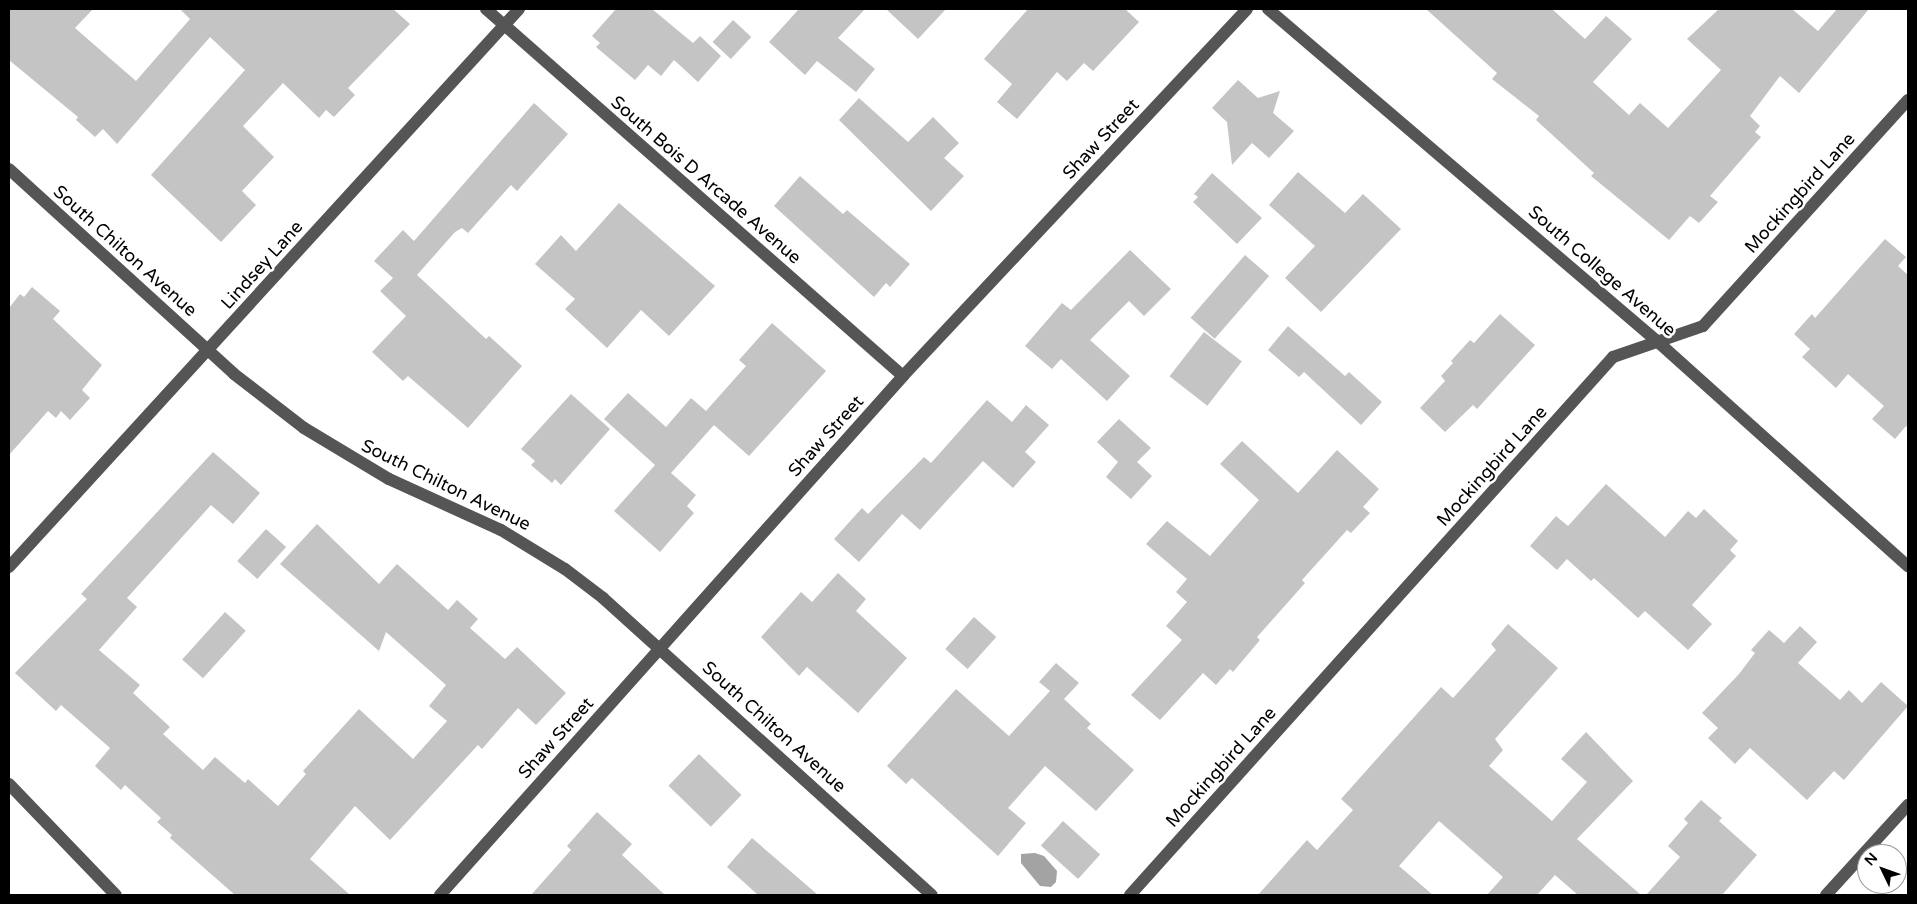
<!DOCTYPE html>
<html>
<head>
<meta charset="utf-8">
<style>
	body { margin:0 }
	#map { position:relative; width:1917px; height:904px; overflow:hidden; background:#fff; font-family:"Varela Round",sans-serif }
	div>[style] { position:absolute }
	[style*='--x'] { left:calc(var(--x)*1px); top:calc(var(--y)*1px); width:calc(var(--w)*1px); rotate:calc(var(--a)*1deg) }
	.water>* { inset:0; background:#a3a3a3 }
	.building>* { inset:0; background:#c4c4c4; transform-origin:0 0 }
	.minor>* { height:12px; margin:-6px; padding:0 6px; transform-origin:6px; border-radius:6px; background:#555 }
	span { translate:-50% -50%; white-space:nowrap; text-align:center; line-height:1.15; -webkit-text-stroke:5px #fff; paint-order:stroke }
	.street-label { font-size:18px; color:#000 }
	.frame { position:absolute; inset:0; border:10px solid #000; pointer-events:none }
	.north { position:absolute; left:1857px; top:844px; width:50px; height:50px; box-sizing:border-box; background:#fff; border:1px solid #999; border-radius:50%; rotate:312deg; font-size:14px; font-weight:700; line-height:20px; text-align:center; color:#000 }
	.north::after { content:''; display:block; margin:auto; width:18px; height:22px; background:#000; clip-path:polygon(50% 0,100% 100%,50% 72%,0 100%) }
</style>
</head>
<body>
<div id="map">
	<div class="water">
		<i style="clip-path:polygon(1035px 853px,1044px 856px,1057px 871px,1056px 882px,1051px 887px,1040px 886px,1021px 863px,1021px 854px)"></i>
	</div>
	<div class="building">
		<i style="clip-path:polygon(9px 9px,93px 9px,75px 28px,136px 81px,190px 19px,180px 9px,393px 9px,410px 24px,348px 88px,355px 95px,334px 117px,326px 110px,319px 118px,283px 83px,243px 126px,274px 157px,242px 191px,256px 205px,221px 242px,151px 175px,245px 70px,210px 37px,117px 144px,103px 129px,95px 137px,76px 120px,78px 117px,9px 60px)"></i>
		<i style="clip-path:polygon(616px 9px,652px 9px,693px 43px,700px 36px,721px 56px,698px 82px,674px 60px,661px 76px,648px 65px,635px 80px,596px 47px,600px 43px,592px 36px)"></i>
		<i style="clip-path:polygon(799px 9px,865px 9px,838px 38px,875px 69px,856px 92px,817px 61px,805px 75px,769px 42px)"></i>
		<i style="clip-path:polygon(886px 9px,946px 9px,918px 39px)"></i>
		<i style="clip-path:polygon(1028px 9px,1125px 9px,1139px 22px,1093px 71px,1084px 63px,1067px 81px,1057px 72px,1017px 119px,997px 102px,1012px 84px,984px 59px)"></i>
		<i style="clip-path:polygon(1426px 9px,1552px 9px,1585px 39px,1606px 16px,1632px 39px,1593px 82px,1629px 115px,1640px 103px,1668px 128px,1721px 70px,1687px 39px,1719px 9px,1792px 9px,1818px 31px,1837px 9px,1869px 9px,1799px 93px,1780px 76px,1750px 116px,1760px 126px,1755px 132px,1761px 137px,1710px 196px,1718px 202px,1699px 223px,1690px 216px,1669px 240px,1591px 176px,1594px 173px,1536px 120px,1539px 116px,1492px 79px,1497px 73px)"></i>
		<i style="left:733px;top:20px;width:25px;height:30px;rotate:43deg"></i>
		<i style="clip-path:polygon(1238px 80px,1258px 98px,1280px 91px,1273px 113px,1294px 131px,1269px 158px,1252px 143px,1232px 165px,1227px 122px,1212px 108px)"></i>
		<i style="clip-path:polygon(859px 98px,908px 142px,933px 117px,959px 143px,944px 158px,964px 176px,931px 211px,839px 120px)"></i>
		<i style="clip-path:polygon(534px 103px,568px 134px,517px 191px,511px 185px,468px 233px,462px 228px,455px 232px,417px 275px,486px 339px,489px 336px,522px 366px,468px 428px,408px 376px,403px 381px,372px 352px,406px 316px,380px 291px,393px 278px,374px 261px,403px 230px,414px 241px)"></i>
		<i style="clip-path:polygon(1298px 172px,1345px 213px,1363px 194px,1401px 229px,1321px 312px,1285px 278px,1315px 246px,1269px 205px)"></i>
		<i style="clip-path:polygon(1212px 173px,1262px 218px,1237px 244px,1193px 202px,1198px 197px,1194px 194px)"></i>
		<i style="clip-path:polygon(800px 176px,843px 214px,847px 210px,910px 264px,890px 287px,886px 283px,874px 297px,774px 206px)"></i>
		<i style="clip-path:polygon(619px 203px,715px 286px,669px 336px,641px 310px,607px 348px,565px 309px,575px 299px,535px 264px,561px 235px,576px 251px)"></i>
		<i style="clip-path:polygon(1885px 239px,1906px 257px,1898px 266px,1908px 275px,1908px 428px,1906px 426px,1895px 439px,1872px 419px,1884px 406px,1848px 374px,1836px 388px,1802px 357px,1810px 349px,1794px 334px,1812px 314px,1815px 318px)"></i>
		<i style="clip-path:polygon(1130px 250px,1171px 289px,1144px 316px,1129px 301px,1090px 340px,1130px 376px,1107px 401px,1061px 359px,1052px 369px,1025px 346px,1062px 303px,1071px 310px)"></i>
		<i style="left:1245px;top:255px;width:32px;height:83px;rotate:41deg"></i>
		<i style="clip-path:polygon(32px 287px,60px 311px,53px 319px,102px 365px,82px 390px,90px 398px,70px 420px,61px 411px,56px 418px,48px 411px,9px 455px,9px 308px,20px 294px,24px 297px)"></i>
		<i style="clip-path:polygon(1500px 314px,1535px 345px,1477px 409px,1473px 405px,1445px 432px,1420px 408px,1445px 381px,1441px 376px,1453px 363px,1451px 361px,1470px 340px,1474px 343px)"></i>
		<i style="clip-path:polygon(772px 323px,826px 371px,749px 456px,714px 425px,671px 473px,696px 495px,687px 506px,694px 513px,660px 552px,614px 511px,655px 465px,604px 419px,628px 393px,666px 427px,691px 398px,706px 411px,746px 366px,739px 360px)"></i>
		<i style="clip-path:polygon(1288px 326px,1345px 376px,1349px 372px,1382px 402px,1361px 425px,1304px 372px,1299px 377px,1268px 350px)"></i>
		<i style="left:1204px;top:332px;width:48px;height:56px;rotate:38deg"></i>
		<i style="clip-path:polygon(571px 394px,610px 429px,561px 485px,555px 479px,552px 483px,531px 465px,535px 461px,521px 449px)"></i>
		<i style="clip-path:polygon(987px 400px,1012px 422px,1026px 405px,1049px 425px,1025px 452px,1036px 462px,1013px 488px,983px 461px,920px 530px,902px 514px,859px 562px,834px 539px,862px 508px,868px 514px,924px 457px,931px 463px)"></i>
		<i style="clip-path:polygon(1119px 419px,1151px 448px,1137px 462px,1152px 476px,1131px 499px,1106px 477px,1118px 462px,1097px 442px)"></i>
		<i style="clip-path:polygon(1242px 441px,1298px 493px,1337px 450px,1379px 489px,1363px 507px,1370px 513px,1351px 533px,1347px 530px,1302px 580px,1305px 583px,1257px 637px,1260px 640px,1233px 672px,1230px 669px,1216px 685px,1203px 673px,1160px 720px,1131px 695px,1182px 640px,1166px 626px,1187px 602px,1176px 592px,1187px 579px,1146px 544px,1167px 521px,1210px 556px,1259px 500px,1220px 464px)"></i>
		<i style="clip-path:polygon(213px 452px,260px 493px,233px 524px,211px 505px,127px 598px,137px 607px,99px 650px,140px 685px,133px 693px,170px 727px,163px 734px,203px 770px,215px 757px,245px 783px,248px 779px,278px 806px,306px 774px,303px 771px,359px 709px,413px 759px,447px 721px,429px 706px,446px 685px,386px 632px,379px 651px,280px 564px,317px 524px,379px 584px,397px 564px,448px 610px,457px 600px,478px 619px,470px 628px,505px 659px,517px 647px,566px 693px,536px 725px,518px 708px,482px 749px,478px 745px,390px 840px,355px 806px,310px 859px,350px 895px,235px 895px,170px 838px,172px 835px,157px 822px,161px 818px,125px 785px,121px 790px,95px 766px,110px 748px,61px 705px,56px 711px,15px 673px,87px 599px,81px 594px)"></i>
		<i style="clip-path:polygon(1606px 484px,1665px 537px,1688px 511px,1696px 518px,1704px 509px,1738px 541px,1730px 550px,1736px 556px,1692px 605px,1712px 624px,1688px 650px,1645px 611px,1638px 618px,1594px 578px,1591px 581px,1567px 559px,1557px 570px,1530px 546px,1556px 516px,1568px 526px)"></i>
		<i style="left:266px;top:529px;width:27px;height:43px;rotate:42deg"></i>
		<i style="clip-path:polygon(838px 573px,866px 599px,856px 611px,907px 658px,858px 713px,807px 667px,799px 676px,761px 637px,801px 592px,812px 602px)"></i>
		<i style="left:225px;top:612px;width:28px;height:64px;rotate:42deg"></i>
		<i style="left:974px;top:617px;width:30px;height:43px;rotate:42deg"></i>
		<i style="clip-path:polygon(1508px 624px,1558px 668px,1495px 739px,1503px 750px,1489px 766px,1552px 821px,1587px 782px,1561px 759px,1586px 732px,1633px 781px,1577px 839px,1641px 895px,1578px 895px,1555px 875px,1537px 895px,1487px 895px,1503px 877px,1439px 821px,1399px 866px,1433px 895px,1258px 895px,1307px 840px,1317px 850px,1353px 810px,1341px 799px,1441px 687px,1453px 698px,1496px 650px,1491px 644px)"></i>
		<i style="clip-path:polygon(1800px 626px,1817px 642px,1798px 663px,1840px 700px,1849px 690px,1862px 703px,1881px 682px,1908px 706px,1844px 780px,1834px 771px,1807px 800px,1750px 748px,1735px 764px,1708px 738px,1718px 728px,1702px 713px,1739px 674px,1755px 653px,1751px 650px,1769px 630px,1784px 643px)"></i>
		<i style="clip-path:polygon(1056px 663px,1079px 683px,1064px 699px,1091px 724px,1087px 728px,1134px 770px,1096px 811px,1045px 766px,1008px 808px,1026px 823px,998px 856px,912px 778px,906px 784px,887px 766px,956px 689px,1009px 736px,1050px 691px,1039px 682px)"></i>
		<i style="left:699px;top:754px;width:59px;height:44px;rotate:44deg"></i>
		<i style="clip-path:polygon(1701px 800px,1722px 818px,1719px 821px,1757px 855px,1722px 895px,1646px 895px,1680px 857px,1668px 846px,1688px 823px,1684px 819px)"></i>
		<i style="clip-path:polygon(597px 812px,632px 844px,622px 855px,665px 895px,531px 895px,571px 850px,567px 846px)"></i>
		<i style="left:1063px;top:821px;width:50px;height:33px;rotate:42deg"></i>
		<i style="clip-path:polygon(752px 838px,818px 895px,758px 895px,727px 867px)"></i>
	</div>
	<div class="minor">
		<i style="--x:486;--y:9;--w:555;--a:41.35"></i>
		<i style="--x:1268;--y:9;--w:513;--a:40.49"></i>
		<i style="--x:1658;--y:342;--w:336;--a:41.9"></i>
		<i style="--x:9;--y:169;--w:304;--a:42.3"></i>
		<i style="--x:234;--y:374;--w:88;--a:37.6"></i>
		<i style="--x:304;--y:428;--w:99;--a:31"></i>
		<i style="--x:389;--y:479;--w:123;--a:24.5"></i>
		<i style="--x:501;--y:530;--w:75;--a:31.4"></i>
		<i style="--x:565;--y:569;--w:48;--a:37.3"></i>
		<i style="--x:603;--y:598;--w:443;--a:42.1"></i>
		<i style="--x:9;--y:567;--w:756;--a:-47.57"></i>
		<i style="--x:9;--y:784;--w:154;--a:46.1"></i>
		<i style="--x:440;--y:895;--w:696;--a:-48.26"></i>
		<i style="--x:903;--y:376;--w:503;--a:-46.85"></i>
		<i style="--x:1130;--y:895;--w:723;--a:-48.08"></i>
		<i style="--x:1613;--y:357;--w:95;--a:-19"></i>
		<i style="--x:1703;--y:326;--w:305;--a:-47.8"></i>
		<i style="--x:1826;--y:895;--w:122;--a:-47.7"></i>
	</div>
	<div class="street-label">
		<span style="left:1101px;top:139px;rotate:-47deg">Shaw Street</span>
		<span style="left:706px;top:180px;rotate:41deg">South Bois D Arcade Avenue</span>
		<span style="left:1800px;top:193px;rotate:-48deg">Mockingbird Lane</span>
		<span style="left:125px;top:251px;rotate:42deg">South Chilton Avenue</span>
		<span style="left:262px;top:265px;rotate:-48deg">Lindsey Lane</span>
		<span style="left:1602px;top:271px;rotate:41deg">South College Avenue</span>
		<span style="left:826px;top:436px;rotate:-48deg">Shaw Street</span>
		<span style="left:1492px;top:466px;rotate:-48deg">Mockingbird Lane</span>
		<span style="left:446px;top:485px;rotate:26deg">South Chilton Avenue</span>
		<span style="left:774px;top:727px;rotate:42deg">South Chilton Avenue</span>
		<span style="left:556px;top:738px;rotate:-48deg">Shaw Street</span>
		<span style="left:1221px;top:767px;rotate:-48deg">Mockingbird Lane</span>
	</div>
	<div class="frame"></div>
	<div class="north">N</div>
</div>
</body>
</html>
